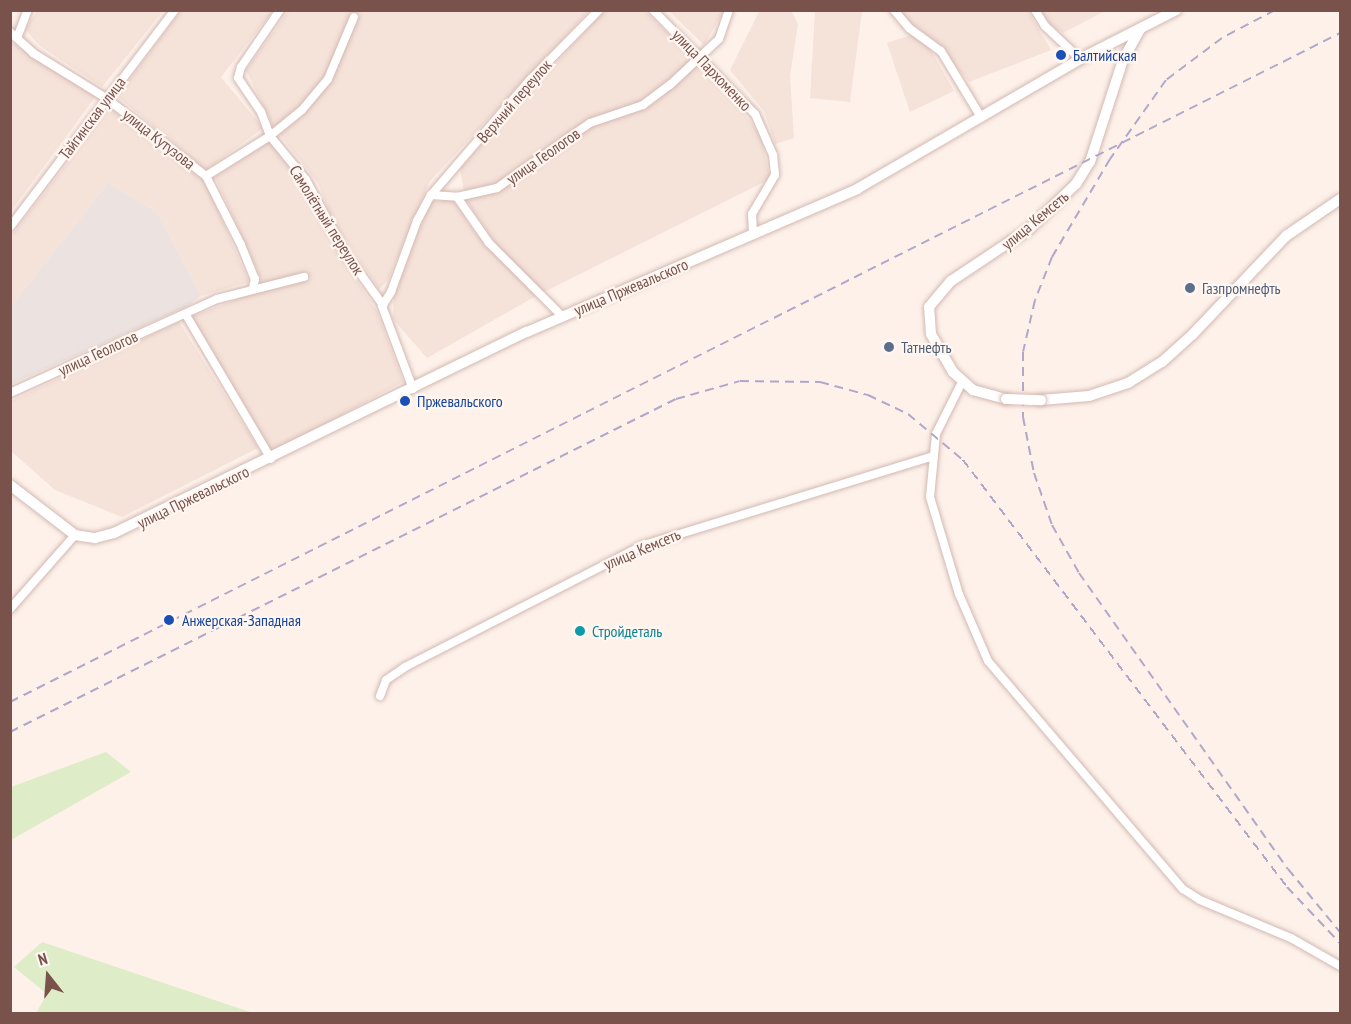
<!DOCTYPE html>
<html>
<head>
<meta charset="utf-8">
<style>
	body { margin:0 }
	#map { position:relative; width:1351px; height:1024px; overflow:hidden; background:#fdf1ea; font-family:"PT Sans Narrow",sans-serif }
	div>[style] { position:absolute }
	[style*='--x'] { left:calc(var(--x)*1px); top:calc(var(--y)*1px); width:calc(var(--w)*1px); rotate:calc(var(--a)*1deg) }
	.residential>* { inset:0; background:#f5e2d9 }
	.industrial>* { inset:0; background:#ece3e0 }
	.green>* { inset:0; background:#dfecc8 }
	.roads { filter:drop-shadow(0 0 2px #d3b9b2) drop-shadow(0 0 2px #d3b9b2) }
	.street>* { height:8px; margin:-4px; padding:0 4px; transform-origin:4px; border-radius:4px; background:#fff }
	.secondary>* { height:10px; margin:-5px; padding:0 5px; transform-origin:5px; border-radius:5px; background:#fff }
	.rail>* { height:2px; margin-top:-1px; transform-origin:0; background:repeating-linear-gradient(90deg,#b1a7c9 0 9px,transparent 0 15px) }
	.bridges { filter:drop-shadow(0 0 2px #d8b9b2) drop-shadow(0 0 2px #d8b9b2) }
	.secondary-bridge>* { height:10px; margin:-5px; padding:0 5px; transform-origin:5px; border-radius:5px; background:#fff }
	.dots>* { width:16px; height:16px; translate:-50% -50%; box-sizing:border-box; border:3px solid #fff6f1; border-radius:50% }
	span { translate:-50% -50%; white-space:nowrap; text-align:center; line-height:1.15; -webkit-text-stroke:4.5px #fff6f1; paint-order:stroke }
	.transit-label { font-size:16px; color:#164399 }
	.left { translate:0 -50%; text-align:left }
	.street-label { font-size:16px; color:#79524c }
	.service-label { font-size:16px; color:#4e5e75 }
	.culture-label { font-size:16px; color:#0d838f }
	.frame { position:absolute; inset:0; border:12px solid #79524c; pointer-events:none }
	.north { position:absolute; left:18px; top:946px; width:60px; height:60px; -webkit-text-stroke:4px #fff6f1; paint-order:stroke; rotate:343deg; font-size:16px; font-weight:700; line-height:24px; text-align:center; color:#79524c }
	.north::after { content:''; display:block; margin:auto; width:21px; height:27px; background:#79524c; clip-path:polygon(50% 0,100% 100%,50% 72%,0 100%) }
</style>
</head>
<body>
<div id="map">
	<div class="residential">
		<i style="clip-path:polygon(38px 10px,163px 10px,163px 11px,102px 87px,40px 46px,25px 29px)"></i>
		<i style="clip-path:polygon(644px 10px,729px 94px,761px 136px,770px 179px,544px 292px,500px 250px,465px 198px,460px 168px,604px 11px)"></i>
		<i style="clip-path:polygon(760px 10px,791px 11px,798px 24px,790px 76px,794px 138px,775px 144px,764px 111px,730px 70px)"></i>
		<i style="clip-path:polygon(181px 11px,273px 11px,221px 77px,263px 128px,206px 170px,117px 96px)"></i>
		<i style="clip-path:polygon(288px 11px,589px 11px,430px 181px,388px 280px,379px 289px,333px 221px,318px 183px,273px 126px,246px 70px)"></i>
		<i style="clip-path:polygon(669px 11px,724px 11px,704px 45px)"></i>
		<i style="clip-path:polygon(815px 11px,862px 11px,850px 102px,810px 98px)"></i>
		<i style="clip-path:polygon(901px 11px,1028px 11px,1051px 50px,969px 82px,935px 41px,905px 19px)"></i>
		<i style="clip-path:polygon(1040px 11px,1105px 11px,1063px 33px,1049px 24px)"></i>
		<i style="clip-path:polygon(911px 35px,929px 47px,954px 91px,910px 112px,887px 43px)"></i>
		<i style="clip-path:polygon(10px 41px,96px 96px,11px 211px,10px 211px)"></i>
		<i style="clip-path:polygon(110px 108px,205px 181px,249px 282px,201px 296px,157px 212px,108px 183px,11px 306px,11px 236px)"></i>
		<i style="clip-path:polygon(269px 140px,302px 184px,332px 243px,377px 311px,403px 382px,272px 452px,191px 317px,261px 290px,261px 279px,215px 177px)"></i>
		<i style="clip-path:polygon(453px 199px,470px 226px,536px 296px,427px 358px,393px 319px,394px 289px,431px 202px)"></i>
		<i style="clip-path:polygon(179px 322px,258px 448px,122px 517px,55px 490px,11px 451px,11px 401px)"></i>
	</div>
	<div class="industrial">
		<i style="clip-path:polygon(108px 183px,157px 212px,201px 296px,186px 307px,11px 384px,11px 306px)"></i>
	</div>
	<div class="green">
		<i style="clip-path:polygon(106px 752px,131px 772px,11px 840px,11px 787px)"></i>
		<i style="clip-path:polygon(42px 942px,253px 1013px,36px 1013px,47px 994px,14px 967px)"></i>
	</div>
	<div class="roads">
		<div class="street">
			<i style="--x:280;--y:10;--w:69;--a:124.4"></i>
			<i style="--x:241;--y:67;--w:11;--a:105"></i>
			<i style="--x:238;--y:78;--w:41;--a:55.9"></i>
			<i style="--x:261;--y:112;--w:26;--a:69"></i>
			<i style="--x:270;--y:136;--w:57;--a:50.7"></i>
			<i style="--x:306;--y:180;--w:81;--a:61.8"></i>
			<i style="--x:344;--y:251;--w:67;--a:54.2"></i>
			<i style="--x:653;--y:10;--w:146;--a:45.6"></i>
			<i style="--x:755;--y:114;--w:45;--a:66.3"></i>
			<i style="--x:773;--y:155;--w:20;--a:84"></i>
			<i style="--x:775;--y:175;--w:45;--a:120.5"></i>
			<i style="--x:752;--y:214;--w:20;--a:87"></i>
			<i style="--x:894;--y:10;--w:23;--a:50"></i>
			<i style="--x:909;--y:28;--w:39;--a:36"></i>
			<i style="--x:941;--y:51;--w:77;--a:58.8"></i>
			<i style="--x:1035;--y:10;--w:19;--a:58"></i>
			<i style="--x:1045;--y:26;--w:48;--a:43.3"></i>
			<i style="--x:10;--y:32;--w:31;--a:42"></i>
			<i style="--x:33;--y:53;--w:86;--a:31.7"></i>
			<i style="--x:106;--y:98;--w:127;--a:38"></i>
			<i style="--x:206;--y:176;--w:77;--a:63.1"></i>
			<i style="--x:241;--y:245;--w:37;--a:68"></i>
			<i style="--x:255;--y:279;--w:9;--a:103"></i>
			<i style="--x:17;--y:38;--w:30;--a:-69"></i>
			<i style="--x:206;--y:176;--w:75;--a:-32"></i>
			<i style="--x:270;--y:136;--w:41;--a:-39.1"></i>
			<i style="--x:302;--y:110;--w:40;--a:-50"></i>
			<i style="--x:328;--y:79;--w:67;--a:-67.2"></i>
			<i style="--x:431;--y:195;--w:26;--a:4"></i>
			<i style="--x:457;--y:197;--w:41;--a:-12.7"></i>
			<i style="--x:497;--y:188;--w:113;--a:-35"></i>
			<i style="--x:590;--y:123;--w:56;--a:-18.8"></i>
			<i style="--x:643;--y:105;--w:34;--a:-37"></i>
			<i style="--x:670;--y:85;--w:67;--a:-43.2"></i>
			<i style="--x:719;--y:39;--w:31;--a:-71"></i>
			<i style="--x:457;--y:197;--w:56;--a:55.2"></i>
			<i style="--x:489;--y:243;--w:105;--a:45"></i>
			<i style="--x:10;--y:227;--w:273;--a:-52.8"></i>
			<i style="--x:186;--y:315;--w:167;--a:59.4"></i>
			<i style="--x:962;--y:382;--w:58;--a:116.6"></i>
			<i style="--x:936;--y:434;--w:63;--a:95.4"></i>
			<i style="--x:930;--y:497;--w:101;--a:73.4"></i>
			<i style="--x:959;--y:594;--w:73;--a:66.6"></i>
			<i style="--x:988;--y:661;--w:300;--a:49.5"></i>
			<i style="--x:1183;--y:889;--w:20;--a:33"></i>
			<i style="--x:1200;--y:900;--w:99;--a:22.7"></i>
			<i style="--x:1291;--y:938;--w:56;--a:29.7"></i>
			<i style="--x:413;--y:389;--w:89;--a:-110.5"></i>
			<i style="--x:382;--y:306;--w:17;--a:-57"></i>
			<i style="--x:391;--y:292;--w:76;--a:-69.9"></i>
			<i style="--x:417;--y:221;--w:30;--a:-62"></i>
			<i style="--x:431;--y:195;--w:152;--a:-49.3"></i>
			<i style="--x:530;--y:80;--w:98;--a:-45.4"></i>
			<i style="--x:10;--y:393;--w:227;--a:-24.4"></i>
			<i style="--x:217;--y:299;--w:90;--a:-14.2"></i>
			<i style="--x:10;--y:609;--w:98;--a:-48.7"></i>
			<i style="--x:380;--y:696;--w:17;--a:-69"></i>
			<i style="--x:386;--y:680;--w:23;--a:-34"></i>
			<i style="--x:405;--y:667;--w:265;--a:-27.1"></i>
			<i style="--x:641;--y:546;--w:306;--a:-17.1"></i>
		</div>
		<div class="secondary">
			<i style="--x:1006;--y:399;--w:34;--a:-165"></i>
			<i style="--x:973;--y:390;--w:27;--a:-138"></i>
			<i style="--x:953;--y:372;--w:44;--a:-120.1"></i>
			<i style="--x:931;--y:334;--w:27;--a:-94"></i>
			<i style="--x:929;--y:307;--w:34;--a:-50"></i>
			<i style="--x:951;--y:281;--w:94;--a:-33.7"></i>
			<i style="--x:1029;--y:229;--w:65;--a:-43.8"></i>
			<i style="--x:1076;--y:184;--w:26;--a:-58"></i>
			<i style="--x:1090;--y:162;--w:107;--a:-72.1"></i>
			<i style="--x:1123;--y:60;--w:35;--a:-61"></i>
			<i style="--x:1041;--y:400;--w:48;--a:-4.8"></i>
			<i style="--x:1089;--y:396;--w:41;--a:-18.4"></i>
			<i style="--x:1128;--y:383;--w:40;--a:-32"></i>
			<i style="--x:1162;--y:362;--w:42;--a:-42.1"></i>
			<i style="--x:1193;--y:334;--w:135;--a:-46.5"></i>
			<i style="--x:1286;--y:236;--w:65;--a:-34.4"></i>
			<i style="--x:10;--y:485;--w:82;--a:37.6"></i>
			<i style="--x:75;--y:535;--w:20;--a:9"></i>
			<i style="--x:95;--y:538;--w:20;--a:-15"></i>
			<i style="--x:114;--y:533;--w:459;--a:-26"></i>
			<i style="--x:527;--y:332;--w:360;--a:-23.4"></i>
			<i style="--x:857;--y:189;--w:258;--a:-30.2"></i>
			<i style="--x:1080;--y:59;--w:108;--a:-27"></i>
		</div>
	</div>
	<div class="rail">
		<i style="--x:1275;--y:10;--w:60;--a:152.2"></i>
		<i style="--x:1222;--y:38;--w:70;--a:143.1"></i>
		<i style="--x:1166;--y:80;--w:97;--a:125.3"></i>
		<i style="--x:1110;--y:159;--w:114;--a:120.6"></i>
		<i style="--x:1052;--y:257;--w:46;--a:111.6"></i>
		<i style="--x:1035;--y:300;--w:53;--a:103"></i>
		<i style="--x:1023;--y:352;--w:65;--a:90"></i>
		<i style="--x:1023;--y:417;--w:57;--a:78.9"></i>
		<i style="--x:1034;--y:473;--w:55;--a:70.9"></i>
		<i style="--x:1052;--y:525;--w:55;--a:60.6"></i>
		<i style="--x:1079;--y:573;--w:362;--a:54.8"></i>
		<i style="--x:1288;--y:869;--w:82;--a:50.5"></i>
		<i style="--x:10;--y:702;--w:1489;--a:-26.7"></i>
		<i style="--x:10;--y:732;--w:745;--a:-26.57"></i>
		<i style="--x:676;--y:399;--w:66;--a:-15.7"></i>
		<i style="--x:740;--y:381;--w:80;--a:0.7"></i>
		<i style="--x:820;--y:382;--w:50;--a:15.2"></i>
		<i style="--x:868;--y:395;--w:44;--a:25.4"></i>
		<i style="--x:908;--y:414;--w:72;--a:39.9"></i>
		<i style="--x:963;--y:460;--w:536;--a:52.81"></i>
		<i style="--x:1287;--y:887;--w:77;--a:46.6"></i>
	</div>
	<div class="bridges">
		<div class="secondary-bridge">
			<i style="--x:1006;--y:399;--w:35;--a:2"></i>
		</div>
	</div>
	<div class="dots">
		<i style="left:1061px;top:55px;background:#1a4fb4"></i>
		<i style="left:1190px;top:288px;background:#5c6f8a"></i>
		<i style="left:889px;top:347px;background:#5c6f8a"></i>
		<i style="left:405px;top:401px;background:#1a4fb4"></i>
		<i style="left:169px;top:620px;background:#1a4fb4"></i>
		<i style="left:580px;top:631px;background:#0f9aa8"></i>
	</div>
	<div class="transit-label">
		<span class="left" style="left:1073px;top:55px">Балтийская</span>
		<span class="left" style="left:417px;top:401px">Пржевальского</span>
		<span class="left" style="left:182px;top:620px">Анжерская-Западная</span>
	</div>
	<div class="street-label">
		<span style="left:712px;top:70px;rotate:46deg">улица Пархоменко</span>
		<span style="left:514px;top:101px;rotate:-49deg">Верхний переулок</span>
		<span style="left:92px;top:118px;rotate:-53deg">Тайгинская улица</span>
		<span style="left:159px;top:139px;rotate:38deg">улица Кутузова</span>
		<span style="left:543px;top:156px;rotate:-35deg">улица Геологов</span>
		<span style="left:327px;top:220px;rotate:58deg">Самолётный переулок</span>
		<span style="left:1035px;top:220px;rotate:-40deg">улица Кемсеть</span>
		<span style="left:631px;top:287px;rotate:-23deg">улица Пржевальского</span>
		<span style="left:98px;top:353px;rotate:-25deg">улица Геологов</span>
		<span style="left:193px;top:497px;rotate:-26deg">улица Пржевальского</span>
		<span style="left:642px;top:549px;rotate:-23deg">улица Кемсеть</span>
	</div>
	<div class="service-label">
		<span class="left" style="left:1202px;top:288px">Газпромнефть</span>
		<span class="left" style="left:901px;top:347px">Татнефть</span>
	</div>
	<div class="culture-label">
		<span class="left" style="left:592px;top:631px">Стройдеталь</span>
	</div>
	<div class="frame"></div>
	<div class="north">N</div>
</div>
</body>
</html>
